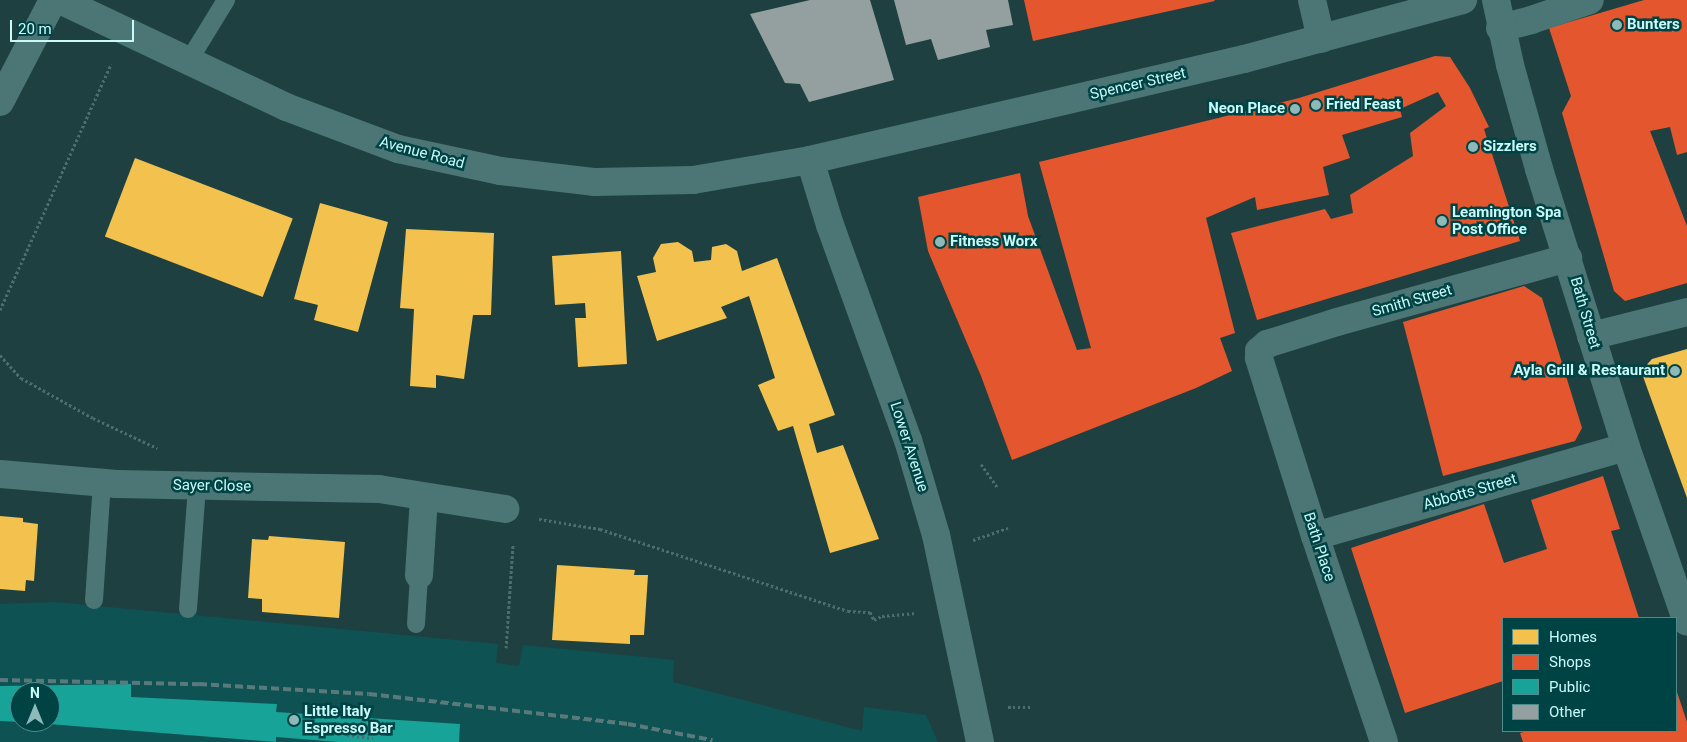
<!DOCTYPE html>
<html>
<head>
<meta charset="utf-8">
<style>
	body { margin:0 }
	#map { position:relative; width:1687px; height:742px; overflow:hidden; background:#1e4040; font-family:Roboto,sans-serif }
	div>[style] { position:absolute }
	[style*='--x'] { left:calc(var(--x)*1px); top:calc(var(--y)*1px); width:calc(var(--w)*1px); rotate:calc(var(--a)*1deg) }
	.built>* { inset:0; background:#0f5253 }
	.homes>* { inset:0; background:#f2c14e; transform-origin:0 0 }
	.shops>* { inset:0; background:#e4572e }
	.public>* { inset:0; background:#17a398 }
	.building>* { inset:0; background:#94a0a0 }
	.path>* { height:3px; margin-top:-1.5px; transform-origin:0; background:repeating-linear-gradient(90deg,#4e6e6e 0 2.5px,transparent 0 5px) }
	.lane>* { height:18px; margin:-9px; padding:0 9px; transform-origin:9px; border-radius:9px; background:#4c7575 }
	.street>* { height:28px; margin:-14px; padding:0 14px; transform-origin:14px; border-radius:14px; background:#4c7575 }
	.secondary>* { height:28px; margin:-14px; padding:0 14px; transform-origin:14px; border-radius:14px; background:#4c7575 }
	.rail>* { height:4px; margin-top:-2px; transform-origin:0; background:repeating-linear-gradient(90deg,#59797a 0 8px,transparent 0 12px) }
	.dots>* { width:14px; height:14px; translate:-50% -50%; box-sizing:border-box; border:2px solid #004344; border-radius:50% }
	span { translate:-50% -50%; white-space:nowrap; text-align:center; line-height:1.15; -webkit-text-stroke:5px #004344; paint-order:stroke }
	.poi-label { font-size:15px; color:#c9fafa; font-weight:700 }
	.left { translate:0 -50%; text-align:left }
	.right { translate:-100% -50%; text-align:right }
	.street-label { font-size:15px; color:#c9fafa }
	.legend { position:absolute; left:1502px; top:617px; width:175px; height:115px; box-sizing:border-box; background:#004344; border:1px solid #508c8d; margin:0; padding:6px 9px; list-style:none; font-size:15px; color:#c9fafa }
	.legend li { display:flex; align-items:center; gap:10px; height:25px }
	.legend b { width:25px; border:1px solid #508c8d }
	.north { position:absolute; left:10px; top:682px; width:50px; height:50px; box-sizing:border-box; background:#004344; border:1px solid #508c8d; border-radius:50%; rotate:0deg; font-size:14px; font-weight:700; line-height:20px; text-align:center; color:#c9fafa }
	.north::after { content:''; display:block; margin:auto; width:18px; height:22px; background:#8db9b9; clip-path:polygon(50% 0,100% 100%,50% 72%,0 100%) }
	.scale { position:absolute; left:10px; top:20px; width:124px; height:22px; box-sizing:border-box; border:2px solid #c9fafa; border-top:0; padding-left:6px; font-size:15px; line-height:18px; white-space:nowrap; color:#c9fafa; -webkit-text-stroke:4px #004344; paint-order:stroke }
</style>
</head>
<body>
<div id="map">
	<div class="built">
		<i style="clip-path:polygon(evenodd,55px 602px,498px 644px,496px 663px,519px 666px,523px 645px,674px 660px,673px 682px,862px 731px,864px 707px,926px 715px,938px 742px,0 742px,0 604px,55px 602px,20px 692px,50px 692px,50px 722px,20px 722px,20px 692px)"></i>
	</div>
	<div class="homes">
		<i style="left:135px;top:158px;width:169px;height:84px;rotate:21deg"></i>
		<i style="clip-path:polygon(320px 203px,388px 222px,358px 332px,314px 320px,318px 305px,294px 299px)"></i>
		<i style="clip-path:polygon(406px 229px,494px 233px,491px 315px,473px 315px,464px 379px,436px 375px,436px 388px,410px 386px,414px 309px,400px 308px)"></i>
		<i style="clip-path:polygon(678px 242px,692px 251px,694px 262px,711px 260px,712px 247px,726px 244px,737px 251px,742px 271px,777px 258px,835px 415px,809px 424px,817px 453px,843px 445px,879px 539px,830px 553px,793px 426px,778px 431px,758px 385px,775px 378px,749px 296px,721px 307px,727px 318px,657px 341px,637px 276px,656px 272px,653px 258px,661px 244px)"></i>
		<i style="clip-path:polygon(621px 251px,627px 364px,578px 367px,575px 318px,586px 318px,585px 303px,555px 305px,552px 256px)"></i>
		<i style="clip-path:polygon(1687px 349px,1687px 498px,1641px 371px,1652px 359px)"></i>
		<i style="clip-path:polygon(0 516px,23px 518px,23px 522px,38px 524px,34px 581px,26px 580px,25px 591px,0 589px)"></i>
		<i style="clip-path:polygon(269px 536px,345px 542px,339px 618px,262px 612px,262px 599px,248px 598px,252px 539px,268px 540px)"></i>
		<i style="clip-path:polygon(557px 565px,635px 570px,634px 575px,648px 575px,644px 635px,630px 635px,630px 644px,552px 640px)"></i>
	</div>
	<div class="shops">
		<i style="clip-path:polygon(1024px 0,1214px 0,1215px 1px,1033px 41px)"></i>
		<i style="clip-path:polygon(1644px 0,1687px 0,1687px 152px,1677px 155px,1670px 127px,1650px 131px,1687px 226px,1687px 283px,1625px 301px,1614px 291px,1562px 113px,1571px 96px,1549px 28px)"></i>
		<i style="clip-path:polygon(1435px 56px,1450px 57px,1470px 88px,1489px 127px,1484px 129px,1520px 241px,1257px 320px,1231px 233px,1325px 209px,1331px 219px,1353px 213px,1350px 195px,1413px 156px,1410px 133px,1446px 106px,1438px 92px,1400px 109px,1402px 117px,1342px 135px,1350px 158px,1323px 167px,1329px 195px,1257px 210px,1255px 197px,1206px 218px,1235px 333px,1220px 338px,1232px 371px,1196px 388px,1012px 460px,981px 376px,928px 251px,918px 197px,1020px 173px,1028px 216px,1077px 350px,1091px 348px,1039px 162px,1299px 98px)"></i>
		<i style="clip-path:polygon(1524px 286px,1542px 298px,1582px 428px,1575px 441px,1443px 476px,1403px 322px)"></i>
		<i style="clip-path:polygon(1603px 476px,1620px 529px,1611px 531px,1639px 618px,1503px 618px,1503px 681px,1405px 713px,1351px 548px,1484px 504px,1504px 563px,1547px 549px,1531px 500px)"></i>
		<i style="clip-path:polygon(1676px 689px,1687px 722px,1687px 742px,1523px 742px,1520px 733px,1527px 731px,1676px 731px)"></i>
	</div>
	<div class="public">
		<i style="clip-path:polygon(131px 684px,131px 697px,277px 704px,276px 712px,460px 724px,459px 742px,338px 742px,276px 737px,276px 742px,36px 723px,50px 722px,50px 692px,20px 692px,20px 722px,0 721px,0 686px)"></i>
	</div>
	<div class="building">
		<i style="clip-path:polygon(810px 0,870px 0,894px 80px,809px 102px,800px 84px,785px 83px,750px 14px)"></i>
		<i style="clip-path:polygon(894px 0,1008px 0,1013px 25px,986px 30px,990px 47px,938px 60px,931px 39px,906px 45px)"></i>
	</div>
	<div class="path">
		<i style="--x:0;--y:310;--w:270;--a:-65.7"></i>
		<i style="--x:0;--y:355;--w:31;--a:48"></i>
		<i style="--x:21;--y:378;--w:82;--a:29.1"></i>
		<i style="--x:93;--y:418;--w:71;--a:25.1"></i>
		<i style="--x:981;--y:464;--w:28;--a:55"></i>
		<i style="--x:539;--y:519;--w:62;--a:9.3"></i>
		<i style="--x:600;--y:529;--w:261;--a:18.3"></i>
		<i style="--x:848;--y:611;--w:22;--a:3"></i>
		<i style="--x:870;--y:612;--w:9;--a:63"></i>
		<i style="--x:874;--y:620;--w:9;--a:-27"></i>
		<i style="--x:882;--y:616;--w:34;--a:-5"></i>
		<i style="--x:973;--y:540;--w:37;--a:-19"></i>
		<i style="--x:506;--y:648;--w:104;--a:-86.1"></i>
		<i style="--x:1008;--y:707;--w:25;--a:0"></i>
		<i style="--x:347;--y:735;--w:26;--a:7"></i>
	</div>
	<div class="lane">
		<i style="--x:188;--y:62;--w:73;--a:-58.5"></i>
		<i style="--x:94;--y:600;--w:117;--a:-86.1"></i>
		<i style="--x:188;--y:609;--w:123;--a:-85.8"></i>
		<i style="--x:416;--y:624;--w:49;--a:-86.5"></i>
	</div>
	<div class="street">
		<i style="--x:1312;--y:0;--w:40;--a:77"></i>
		<i style="--x:1500;--y:28;--w:32;--a:-14"></i>
		<i style="--x:1531;--y:20;--w:62;--a:-18.7"></i>
		<i style="--x:0;--y:102;--w:115;--a:-62.5"></i>
		<i style="--x:1591;--y:336;--w:99;--a:-14"></i>
		<i style="--x:0;--y:474;--w:117;--a:4.9"></i>
		<i style="--x:117;--y:484;--w:262;--a:1.1"></i>
		<i style="--x:379;--y:489;--w:128;--a:9"></i>
		<i style="--x:1315;--y:536;--w:323;--a:-16"></i>
		<i style="--x:419;--y:575;--w:78;--a:-86.3"></i>
		<i style="--x:1384;--y:742;--w:217;--a:-108.5"></i>
		<i style="--x:1315;--y:536;--w:187;--a:-107.5"></i>
		<i style="--x:1259;--y:358;--w:7;--a:-90"></i>
		<i style="--x:1259;--y:351;--w:11;--a:-41"></i>
		<i style="--x:1267;--y:344;--w:73;--a:-17.4"></i>
		<i style="--x:1337;--y:322;--w:240;--a:-15.5"></i>
	</div>
	<div class="secondary">
		<i style="--x:60;--y:0;--w:250;--a:25.3"></i>
		<i style="--x:286;--y:107;--w:120;--a:20.6"></i>
		<i style="--x:398;--y:149;--w:105;--a:12.1"></i>
		<i style="--x:501;--y:171;--w:95;--a:6.7"></i>
		<i style="--x:595;--y:182;--w:98;--a:-1.2"></i>
		<i style="--x:693;--y:180;--w:119;--a:-9.7"></i>
		<i style="--x:810;--y:160;--w:446;--a:-13.1"></i>
		<i style="--x:1244;--y:59;--w:227;--a:-15.1"></i>
		<i style="--x:1496;--y:0;--w:66;--a:77.8"></i>
		<i style="--x:1510;--y:65;--w:108;--a:74.4"></i>
		<i style="--x:1539;--y:169;--w:291;--a:72.6"></i>
		<i style="--x:1626;--y:447;--w:185;--a:70.8"></i>
		<i style="--x:810;--y:160;--w:68;--a:72.9"></i>
		<i style="--x:830;--y:225;--w:229;--a:70.1"></i>
		<i style="--x:908;--y:440;--w:99;--a:73.6"></i>
		<i style="--x:936;--y:535;--w:212;--a:78"></i>
	</div>
	<div class="rail">
		<i style="--x:0;--y:680;--w:199;--a:1.2"></i>
		<i style="--x:199;--y:684;--w:170;--a:3.4"></i>
		<i style="--x:369;--y:694;--w:261;--a:6.6"></i>
		<i style="--x:628;--y:724;--w:86;--a:10.8"></i>
	</div>
	<div class="dots">
		<i style="left:1617px;top:25px;background:#8db9b9"></i>
		<i style="left:1316px;top:105px;background:#8db9b9"></i>
		<i style="left:1295px;top:109px;background:#8db9b9"></i>
		<i style="left:1473px;top:147px;background:#8db9b9"></i>
		<i style="left:1442px;top:221px;background:#8db9b9"></i>
		<i style="left:940px;top:242px;background:#8db9b9"></i>
		<i style="left:1675px;top:371px;background:#8db9b9"></i>
		<i style="left:294px;top:720px;background:#8db9b9"></i>
	</div>
	<div class="poi-label">
		<span class="left" style="left:1627px;top:25px">Bunters</span>
		<span class="left" style="left:1326px;top:105px">Fried Feast</span>
		<span class="right" style="left:1285px;top:109px">Neon Place</span>
		<span class="left" style="left:1483px;top:147px">Sizzlers</span>
		<span class="left" style="left:1452px;top:221px">Leamington Spa<br>Post Office</span>
		<span class="left" style="left:950px;top:242px">Fitness Worx</span>
		<span class="right" style="left:1665px;top:371px">Ayla Grill &amp; Restaurant</span>
		<span class="left" style="left:304px;top:720px">Little Italy<br>Espresso Bar</span>
	</div>
	<div class="street-label">
		<span style="left:1138px;top:84px;rotate:-13deg">Spencer Street</span>
		<span style="left:422px;top:153px;rotate:15deg">Avenue Road</span>
		<span style="left:1412px;top:301px;rotate:-16deg">Smith Street</span>
		<span style="left:1585px;top:313px;rotate:74deg">Bath Street</span>
		<span style="left:909px;top:447px;rotate:72deg">Lower Avenue</span>
		<span style="left:212px;top:486px;rotate:1deg">Sayer Close</span>
		<span style="left:1470px;top:492px;rotate:-16deg">Abbotts Street</span>
		<span style="left:1319px;top:547px;rotate:72deg">Bath Place</span>
	</div>
	<ul class="legend">
	<li><b style="height:14px;background:#f2c14e"></b>Homes</li>
	<li><b style="height:14px;background:#e4572e"></b>Shops</li>
	<li><b style="height:14px;background:#17a398"></b>Public</li>
	<li><b style="height:14px;background:#94a0a0"></b>Other</li>
	</ul>
	<div class="north">N</div>
	<div class="scale">20 m</div>
</div>
</body>
</html>
